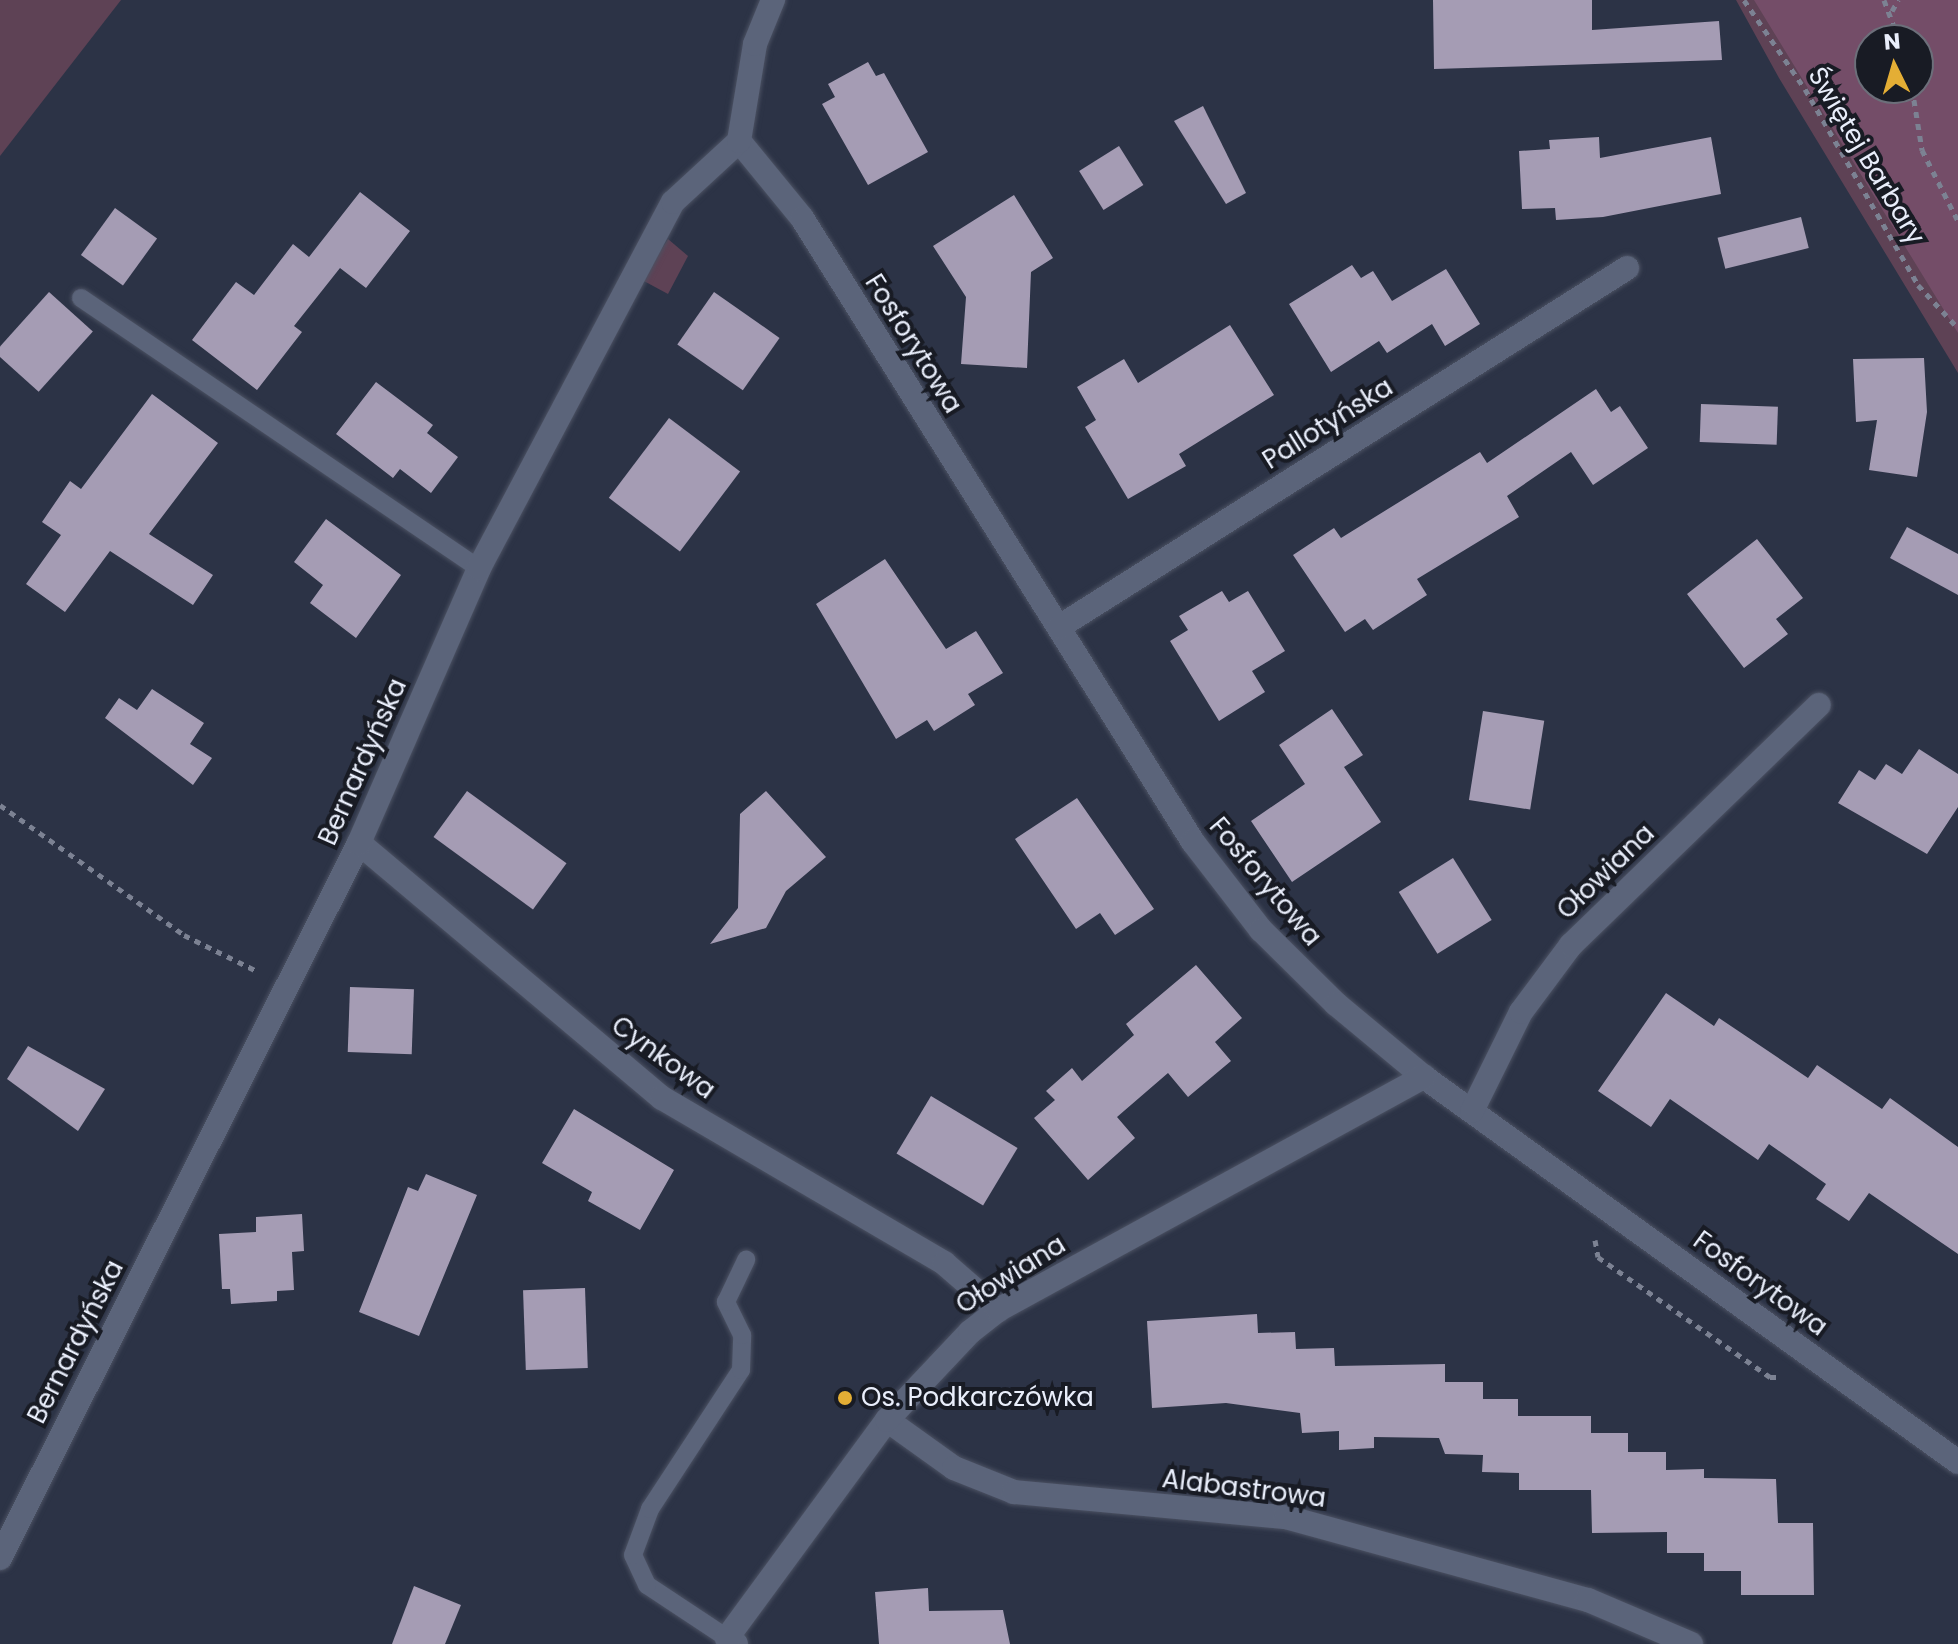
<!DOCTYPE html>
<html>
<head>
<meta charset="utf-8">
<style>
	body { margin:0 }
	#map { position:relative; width:1958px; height:1644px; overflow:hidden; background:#2c3346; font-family:Poppins,sans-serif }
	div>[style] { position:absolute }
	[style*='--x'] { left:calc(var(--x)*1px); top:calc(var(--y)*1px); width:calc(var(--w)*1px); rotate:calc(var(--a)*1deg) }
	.green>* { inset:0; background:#5e4255 }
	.forest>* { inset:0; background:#744d68 }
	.building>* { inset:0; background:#a59cb4; transform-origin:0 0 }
	.path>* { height:5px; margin-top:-2.5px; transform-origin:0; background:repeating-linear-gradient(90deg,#7c8293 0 6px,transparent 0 12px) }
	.roads { filter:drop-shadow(0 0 2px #4b5162) drop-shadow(0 0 2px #4b5162) }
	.lane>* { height:18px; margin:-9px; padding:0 9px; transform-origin:9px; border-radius:9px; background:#5b647a }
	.street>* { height:24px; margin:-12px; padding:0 12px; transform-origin:12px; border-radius:12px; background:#5b647a }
	.dots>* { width:22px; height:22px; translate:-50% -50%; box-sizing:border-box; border:4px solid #181b24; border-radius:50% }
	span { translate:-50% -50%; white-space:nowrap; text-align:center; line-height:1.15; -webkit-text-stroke:8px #181b24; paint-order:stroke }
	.street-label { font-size:26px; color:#e9eefb }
	.poi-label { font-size:26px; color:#e9eefb }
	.left { translate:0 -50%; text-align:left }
	.north { position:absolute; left:1854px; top:24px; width:80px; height:80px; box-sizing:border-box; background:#181b24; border:2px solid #6c6f7a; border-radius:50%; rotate:355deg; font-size:22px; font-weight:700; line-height:32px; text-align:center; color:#e9eefb }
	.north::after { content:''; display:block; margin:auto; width:28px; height:36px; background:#e4ae35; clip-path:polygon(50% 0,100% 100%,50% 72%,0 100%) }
</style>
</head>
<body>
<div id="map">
	<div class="green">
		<i style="clip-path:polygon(0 0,121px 0,0 156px)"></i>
		<i style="clip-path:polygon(evenodd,1736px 0,1958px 0,1958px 373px,1779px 78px,1736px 0,1870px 40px,1918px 40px,1918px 88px,1870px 88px,1870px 40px)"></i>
		<i style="clip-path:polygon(668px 239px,688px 256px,668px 294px,642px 280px)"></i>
	</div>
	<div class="forest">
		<i style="clip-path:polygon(evenodd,1754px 0,1958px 0,1958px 333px,1754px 0,1870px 40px,1918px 40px,1918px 88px,1870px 88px,1870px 40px)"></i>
	</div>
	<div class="building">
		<i style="clip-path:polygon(1433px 0,1592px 0,1592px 30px,1719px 21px,1722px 60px,1434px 69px)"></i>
		<i style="clip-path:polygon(868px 62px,876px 76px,884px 73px,928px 152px,868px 185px,822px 104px,835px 97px,828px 84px)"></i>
		<i style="clip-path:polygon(1203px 106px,1246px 193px,1226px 204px,1174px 121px)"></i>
		<i style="clip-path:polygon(1599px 137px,1600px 158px,1711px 137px,1721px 194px,1603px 217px,1556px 220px,1555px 208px,1522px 209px,1519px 151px,1550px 149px,1549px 140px)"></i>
		<i style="left:1119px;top:146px;width:46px;height:47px;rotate:58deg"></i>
		<i style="clip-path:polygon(360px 192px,410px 231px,366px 288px,340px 268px,294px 326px,302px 332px,257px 390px,192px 340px,236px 282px,254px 295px,293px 244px,309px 257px)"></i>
		<i style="clip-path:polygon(1014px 195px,1053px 258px,1031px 272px,1027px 368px,961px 364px,966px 297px,933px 246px)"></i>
		<i style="left:115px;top:208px;width:52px;height:58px;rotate:36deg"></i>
		<i style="left:1801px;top:217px;width:32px;height:86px;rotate:76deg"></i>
		<i style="clip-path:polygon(1352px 265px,1361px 278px,1373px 271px,1392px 301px,1446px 269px,1480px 324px,1445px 346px,1432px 324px,1387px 353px,1379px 341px,1331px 372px,1289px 304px)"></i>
		<i style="left:49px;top:292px;width:59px;height:81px;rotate:42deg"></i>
		<i style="left:714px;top:292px;width:80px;height:64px;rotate:35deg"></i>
		<i style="clip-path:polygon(1230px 325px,1274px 395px,1179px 454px,1186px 466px,1128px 499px,1085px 427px,1096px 420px,1077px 387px,1124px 359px,1138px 383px)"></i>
		<i style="clip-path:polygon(1924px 358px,1927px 412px,1917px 477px,1869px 470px,1877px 420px,1856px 422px,1853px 359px)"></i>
		<i style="clip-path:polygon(376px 382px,433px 425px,427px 433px,458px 457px,431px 493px,400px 469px,393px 478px,336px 434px)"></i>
		<i style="clip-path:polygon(1596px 389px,1611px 412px,1620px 406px,1648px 448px,1593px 485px,1571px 452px,1507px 496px,1519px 517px,1417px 579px,1427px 595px,1373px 630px,1365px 619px,1345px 632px,1293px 555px,1334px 528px,1341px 538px,1480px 452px,1487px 463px)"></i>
		<i style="clip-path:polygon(152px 394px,218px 443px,149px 534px,213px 575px,193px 605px,110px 551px,65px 612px,26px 584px,61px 535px,42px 522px,70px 481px,81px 489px)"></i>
		<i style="left:1701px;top:404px;width:77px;height:38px;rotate:2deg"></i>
		<i style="left:669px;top:418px;width:89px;height:100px;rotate:37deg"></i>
		<i style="clip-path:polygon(326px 519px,401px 575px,356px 638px,310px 603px,323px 585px,294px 562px)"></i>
		<i style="clip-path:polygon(1907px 527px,1958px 554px,1958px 595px,1890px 558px)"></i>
		<i style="clip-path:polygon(1757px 539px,1803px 598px,1776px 619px,1788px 634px,1744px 668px,1687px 594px)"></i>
		<i style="clip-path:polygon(885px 559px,946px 649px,976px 631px,1003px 673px,968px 694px,975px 705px,934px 731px,927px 720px,896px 739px,816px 604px)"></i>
		<i style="clip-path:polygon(1222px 591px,1229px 602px,1248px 591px,1285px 651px,1252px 671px,1265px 692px,1219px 721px,1170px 641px,1188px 630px,1179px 616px)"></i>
		<i style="clip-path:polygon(152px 689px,204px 723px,190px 744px,212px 758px,193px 785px,105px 718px,119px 698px,137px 710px)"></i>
		<i style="clip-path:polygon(1332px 709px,1363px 755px,1344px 767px,1381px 822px,1292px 882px,1251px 821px,1305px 784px,1279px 745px)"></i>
		<i style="left:1483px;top:711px;width:62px;height:90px;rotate:9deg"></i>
		<i style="clip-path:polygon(1919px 749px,1958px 774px,1958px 807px,1927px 854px,1838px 803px,1859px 770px,1875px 780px,1886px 764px,1902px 774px)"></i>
		<i style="left:467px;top:791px;width:123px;height:57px;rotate:36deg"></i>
		<i style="clip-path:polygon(766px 791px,826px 857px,786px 891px,766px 928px,710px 944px,738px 908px,740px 814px)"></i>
		<i style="clip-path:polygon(1077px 798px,1154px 909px,1115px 935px,1100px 913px,1076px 929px,1015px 839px)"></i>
		<i style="left:1453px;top:858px;width:73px;height:64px;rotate:58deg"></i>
		<i style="clip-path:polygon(1196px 965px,1242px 1018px,1215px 1042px,1231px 1061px,1188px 1097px,1168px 1073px,1117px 1117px,1135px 1138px,1088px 1180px,1034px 1118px,1055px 1100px,1046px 1091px,1072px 1068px,1082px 1081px,1134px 1035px,1126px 1024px)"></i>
		<i style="left:350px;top:987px;width:64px;height:65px;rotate:2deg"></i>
		<i style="clip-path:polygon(1666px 993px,1714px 1026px,1719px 1018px,1808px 1078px,1817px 1065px,1882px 1109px,1890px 1098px,1958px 1147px,1958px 1254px,1869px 1193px,1849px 1221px,1816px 1199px,1826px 1184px,1769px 1144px,1758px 1160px,1670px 1099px,1651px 1127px,1598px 1091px)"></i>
		<i style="clip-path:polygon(28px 1046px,105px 1089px,78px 1131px,7px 1079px)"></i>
		<i style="left:931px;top:1096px;width:101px;height:67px;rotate:31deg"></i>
		<i style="clip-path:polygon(574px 1109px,674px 1170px,640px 1230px,588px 1201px,592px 1192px,542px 1163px)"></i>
		<i style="clip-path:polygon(426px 1174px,477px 1195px,419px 1336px,359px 1312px,408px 1187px,418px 1191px)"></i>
		<i style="clip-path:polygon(302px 1214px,304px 1251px,292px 1252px,294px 1290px,277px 1291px,277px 1301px,231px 1304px,230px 1289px,222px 1289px,219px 1234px,256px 1232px,256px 1217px)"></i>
		<i style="left:585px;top:1288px;width:80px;height:62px;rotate:88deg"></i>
		<i style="clip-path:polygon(1257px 1314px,1258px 1333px,1295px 1332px,1296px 1349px,1334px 1348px,1335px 1366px,1445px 1364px,1445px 1382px,1483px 1382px,1483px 1399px,1518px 1399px,1518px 1416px,1591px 1416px,1591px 1433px,1628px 1433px,1628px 1452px,1666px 1452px,1666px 1470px,1704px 1469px,1704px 1478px,1776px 1479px,1778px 1523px,1813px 1523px,1814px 1595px,1741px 1595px,1741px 1571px,1704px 1571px,1704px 1553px,1667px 1553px,1667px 1532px,1592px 1533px,1591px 1490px,1519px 1490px,1519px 1473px,1482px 1472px,1483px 1455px,1445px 1454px,1439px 1438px,1374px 1437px,1374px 1448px,1339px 1450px,1339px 1431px,1302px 1433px,1300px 1413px,1226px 1403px,1152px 1408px,1147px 1321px)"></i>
		<i style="clip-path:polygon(414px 1586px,461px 1605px,445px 1644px,392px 1644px)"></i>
		<i style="clip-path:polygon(928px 1588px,929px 1611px,1003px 1610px,1010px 1644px,879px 1644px,875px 1592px)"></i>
	</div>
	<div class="path">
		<i style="--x:1744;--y:0;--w:108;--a:55.6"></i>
		<i style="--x:1805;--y:89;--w:226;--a:60"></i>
		<i style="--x:1918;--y:285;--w:59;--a:47.1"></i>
		<i style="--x:1884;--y:0;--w:43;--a:69.4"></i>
		<i style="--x:1892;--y:11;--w:13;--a:-61"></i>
		<i style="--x:1912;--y:88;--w:63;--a:80.8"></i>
		<i style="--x:1922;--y:150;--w:80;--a:63.1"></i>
		<i style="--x:0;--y:805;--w:225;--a:35.2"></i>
		<i style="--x:184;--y:935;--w:81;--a:26.3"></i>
		<i style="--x:1595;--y:1240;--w:17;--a:80"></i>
		<i style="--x:1598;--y:1257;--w:210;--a:34.9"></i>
		<i style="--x:1770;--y:1377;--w:11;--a:0"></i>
	</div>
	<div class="roads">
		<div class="lane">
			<i style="--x:81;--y:298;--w:481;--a:34.2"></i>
			<i style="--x:727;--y:1638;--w:96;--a:-146.5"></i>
			<i style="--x:647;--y:1585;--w:33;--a:-115"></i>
			<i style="--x:633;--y:1555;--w:49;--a:-69.7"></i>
			<i style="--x:650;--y:1509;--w:166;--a:-56.8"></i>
			<i style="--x:741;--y:1370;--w:35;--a:-88"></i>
			<i style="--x:742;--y:1335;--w:37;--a:-116"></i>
			<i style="--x:726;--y:1302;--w:47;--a:-64.5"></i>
		</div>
		<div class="street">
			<i style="--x:739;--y:141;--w:99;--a:50.7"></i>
			<i style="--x:802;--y:218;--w:736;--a:57.93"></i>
			<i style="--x:1193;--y:842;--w:111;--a:52.3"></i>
			<i style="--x:1261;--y:930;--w:105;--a:44.6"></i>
			<i style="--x:1336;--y:1004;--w:114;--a:39.7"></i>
			<i style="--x:1424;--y:1077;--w:658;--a:35.79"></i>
			<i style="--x:1059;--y:627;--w:672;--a:-32.29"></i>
			<i style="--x:359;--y:843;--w:396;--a:40.1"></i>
			<i style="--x:662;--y:1098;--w:327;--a:30.3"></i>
			<i style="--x:944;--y:1263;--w:72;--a:41"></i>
			<i style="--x:1472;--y:1111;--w:110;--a:-63.7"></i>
			<i style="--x:1521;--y:1012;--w:84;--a:-53.3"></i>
			<i style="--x:1571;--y:945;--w:345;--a:-44.1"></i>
			<i style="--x:887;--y:1420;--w:82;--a:35.6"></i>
			<i style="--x:954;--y:1468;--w:65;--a:21.8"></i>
			<i style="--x:1014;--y:1492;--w:273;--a:5.3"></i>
			<i style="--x:1286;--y:1517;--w:313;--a:15.4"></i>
			<i style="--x:1588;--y:1600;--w:112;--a:23.1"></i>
			<i style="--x:0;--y:1558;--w:800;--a:-63.34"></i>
			<i style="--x:359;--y:843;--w:300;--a:-66.4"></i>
			<i style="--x:479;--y:568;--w:414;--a:-62.1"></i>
			<i style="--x:673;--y:202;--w:90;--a:-42.7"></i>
			<i style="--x:739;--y:141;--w:98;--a:-80.6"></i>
			<i style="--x:755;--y:44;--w:48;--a:-67.8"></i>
			<i style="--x:736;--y:1644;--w:11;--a:-146"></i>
			<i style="--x:727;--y:1638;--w:270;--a:-53.7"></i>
			<i style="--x:887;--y:1420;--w:121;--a:-46.7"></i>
			<i style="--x:970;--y:1332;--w:36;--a:-38"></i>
			<i style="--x:998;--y:1310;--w:486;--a:-28.7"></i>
		</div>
	</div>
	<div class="dots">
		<i style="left:845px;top:1398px;background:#e4ae35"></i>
	</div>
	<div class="street-label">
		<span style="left:1866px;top:156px;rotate:59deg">Świętej Barbary</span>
		<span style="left:913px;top:344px;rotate:58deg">Fosforytowa</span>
		<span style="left:1328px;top:424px;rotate:-32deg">Pallotyńska</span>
		<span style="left:363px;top:762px;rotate:-66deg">Bernardyńska</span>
		<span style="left:1606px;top:872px;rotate:-44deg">Ołowiana</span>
		<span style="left:1265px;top:882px;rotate:50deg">Fosforytowa</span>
		<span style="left:663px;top:1058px;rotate:36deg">Cynkowa</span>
		<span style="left:1011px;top:1275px;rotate:-32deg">Ołowiana</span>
		<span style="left:1760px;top:1284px;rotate:36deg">Fosforytowa</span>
		<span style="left:76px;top:1342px;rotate:-63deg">Bernardyńska</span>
		<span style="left:1244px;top:1489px;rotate:7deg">Alabastrowa</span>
	</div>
	<div class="poi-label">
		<span class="left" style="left:861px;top:1398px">Os. Podkarczówka</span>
	</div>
	<div class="north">N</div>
</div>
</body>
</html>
